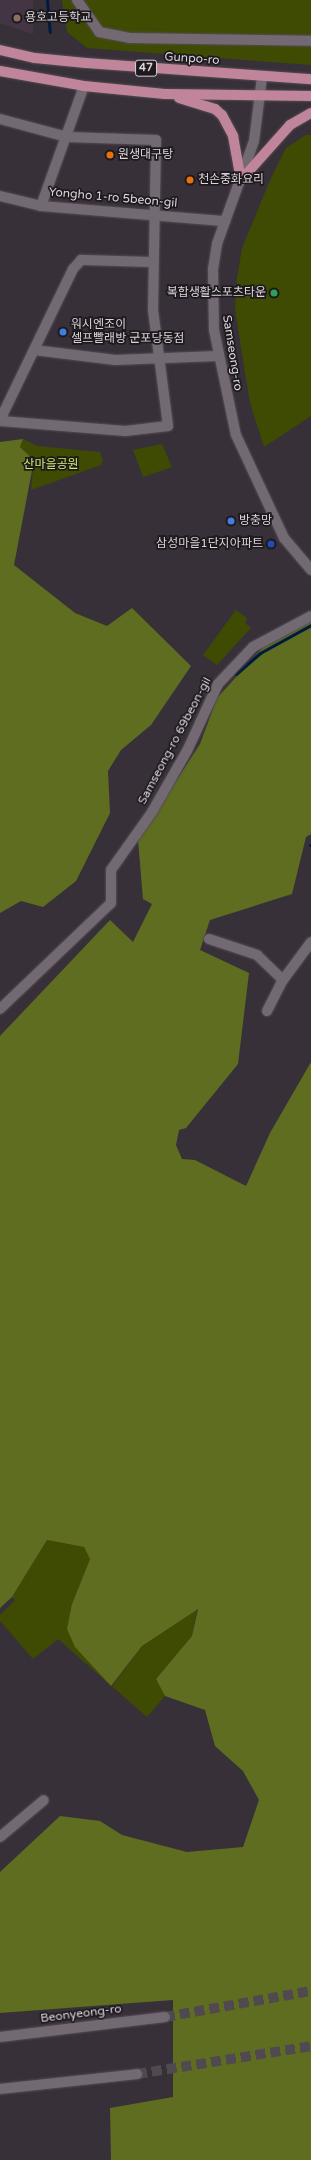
<!DOCTYPE html>
<html>
<head>
<meta charset="utf-8">
<style>
	body { margin:0 }
	#map { position:relative; width:311px; height:2160px; overflow:hidden; background:#383038; font-family:"Varela Round","Noto Sans KR",sans-serif }
	div>[style] { position:absolute }
	[style*='--x'] { left:calc(var(--x)*1px); top:calc(var(--y)*1px); width:calc(var(--w)*1px); rotate:calc(var(--a)*1deg) }
	.built>* { inset:0; background:#433543 }
	.green>* { inset:0; background:#3f4b03 }
	.forest>* { inset:0; background:#5f6d21 }
	.stream>* { height:3px; margin:-1.5px; padding:0 1.5px; transform-origin:1.5px; border-radius:1.5px; background:#011b3f }
	.tertiary-tunnel>* { height:10px; margin-top:-5px; transform-origin:0; background:repeating-linear-gradient(90deg,#504950 0 10px,transparent 0 15px) }
	.roads { filter:drop-shadow(0 0 1px #544d54) drop-shadow(0 0 1px #544d54) }
	.minor>* { height:10px; margin:-5px; padding:0 5px; transform-origin:5px; border-radius:5px; background:#736973 }
	.tertiary>* { height:10px; margin:-5px; padding:0 5px; transform-origin:5px; border-radius:5px; background:#736973 }
	.primary>* { height:10px; margin:-5px; padding:0 5px; transform-origin:5px; border-radius:5px; background:#c0859a }
	.dots>* { width:11px; height:11px; translate:-50% -50%; box-sizing:border-box; border:2px solid #1d191d; border-radius:50% }
	span { translate:-50% -50%; white-space:nowrap; text-align:center; line-height:1.15; -webkit-text-stroke:3.5px #1d191d; paint-order:stroke }
	.shield-label span { padding:1px 3px; background:#1d191d; border:1px solid; border-radius:3px; -webkit-text-stroke-width:0 }
	.shield-label { font-size:11px; color:#dbd5db; font-weight:700 }
	.poi-label { font-size:12px; color:#dbd5db }
	.left { translate:0 -50%; text-align:left }
	.right { translate:-100% -50%; text-align:right }
	.street-label { font-size:12px; color:#dbd5db }
	.park-label { font-size:12px; color:#cfea69 }
</style>
</head>
<body>
<div id="map">
	<div class="built">
		<i style="clip-path:polygon(0 0,33px 0,33px 34px,0 23px)"></i>
	</div>
	<div class="green">
		<i style="clip-path:polygon(62px 0,311px 0,311px 65px,87px 48px,67px 32px)"></i>
		<i style="clip-path:polygon(306px 135px,311px 135px,311px 416px,264px 447px,250px 403px,243px 360px,235px 309px,237px 278px,242px 248px,271px 178px,286px 148px)"></i>
		<i style="clip-path:polygon(23px 439px,37px 446px,100px 452px,103px 461px,101px 465px,31px 490px,34px 460px,20px 447px)"></i>
		<i style="clip-path:polygon(162px 444px,172px 467px,143px 477px,133px 450px)"></i>
		<i style="clip-path:polygon(236px 610px,247px 618px,245px 623px,251px 628px,217px 665px,203px 655px)"></i>
		<i style="clip-path:polygon(47px 1540px,84px 1547px,90px 1559px,72px 1604px,112px 1686px,142px 1646px,197px 1609px,192px 1636px,156px 1679px,165px 1696px,147px 1717px,58px 1639px,33px 1659px,0 1621px,0 1615px,15px 1600px,12px 1597px)"></i>
	</div>
	<div class="forest">
		<i style="clip-path:polygon(23px 439px,20px 447px,34px 460px,14px 565px,75px 613px,107px 626px,132px 608px,191px 666px,151px 725px,121px 750px,108px 771px,110px 813px,76px 881px,43px 907px,21px 901px,0 913px,0 442px)"></i>
		<i style="clip-path:polygon(311px 619px,311px 834px,306px 837px,292px 894px,210px 920px,200px 950px,249px 973px,238px 1064px,186px 1128px,179px 1130px,176px 1145px,182px 1159px,195px 1160px,246px 1186px,270px 1133px,311px 1062px,311px 2160px,111px 2160px,110px 2108px,173px 2097px,173px 2000px,0 2013px,0 1872px,60px 1816px,100px 1821px,122px 1835px,187px 1852px,243px 1847px,259px 1800px,243px 1771px,215px 1746px,205px 1710px,165px 1696px,156px 1679px,192px 1636px,198px 1609px,142px 1646px,111px 1686px,75px 1647px,67px 1629px,72px 1604px,90px 1559px,84px 1547px,47px 1540px,12px 1597px,0 1608px,0 1036px,110px 920px,133px 942px,152px 904px,143px 899px,138px 840px,200px 744px,217px 698px,267px 643px)"></i>
	</div>
	<div class="stream">
		<i style="--x:47;--y:0;--w:32;--a:85"></i>
		<i style="--x:236;--y:674;--w:32;--a:-41"></i>
		<i style="--x:260;--y:653;--w:58;--a:-28.8"></i>
		<i style="--x:310;--y:845;--w:1;--a:0"></i>
	</div>
	<div class="tertiary-tunnel">
		<i style="--x:165;--y:2017;--w:148;--a:-10.1"></i>
		<i style="--x:137;--y:2074;--w:176;--a:-9.1"></i>
	</div>
	<div class="roads">
		<div class="minor">
			<i style="--x:77;--y:0;--w:39;--a:55"></i>
			<i style="--x:99;--y:32;--w:31;--a:11"></i>
			<i style="--x:129;--y:38;--w:182;--a:0.9"></i>
			<i style="--x:0;--y:119;--w:69;--a:15"></i>
			<i style="--x:67;--y:137;--w:89;--a:1.9"></i>
			<i style="--x:156;--y:140;--w:170;--a:91"></i>
			<i style="--x:153;--y:310;--w:117;--a:82.6"></i>
			<i style="--x:168;--y:426;--w:43;--a:173.4"></i>
			<i style="--x:125;--y:431;--w:125;--a:-175.4"></i>
			<i style="--x:0;--y:196;--w:42;--a:13.7"></i>
			<i style="--x:41;--y:206;--w:185;--a:4.7"></i>
			<i style="--x:41;--y:206;--w:127;--a:-70.3"></i>
			<i style="--x:34;--y:350;--w:82;--a:7"></i>
			<i style="--x:115;--y:360;--w:103;--a:-2.2"></i>
			<i style="--x:0;--y:420;--w:168;--a:-64.2"></i>
			<i style="--x:73;--y:269;--w:12;--a:-48"></i>
			<i style="--x:81;--y:260;--w:72;--a:1.6"></i>
			<i style="--x:209;--y:939;--w:51;--a:18.4"></i>
			<i style="--x:257;--y:955;--w:36;--a:44"></i>
			<i style="--x:0;--y:1009;--w:153;--a:-43.7"></i>
			<i style="--x:111;--y:903;--w:33;--a:-90"></i>
			<i style="--x:111;--y:870;--w:71;--a:-54.7"></i>
			<i style="--x:152;--y:812;--w:70;--a:-60.2"></i>
			<i style="--x:187;--y:751;--w:74;--a:-65.2"></i>
			<i style="--x:218;--y:684;--w:51;--a:-46.6"></i>
			<i style="--x:253;--y:647;--w:66;--a:-28.1"></i>
			<i style="--x:267;--y:1011;--w:35;--a:-63"></i>
			<i style="--x:283;--y:980;--w:47;--a:-53.6"></i>
			<i style="--x:0;--y:1837;--w:57;--a:-40.1"></i>
		</div>
		<div class="tertiary">
			<i style="--x:262;--y:77;--w:64;--a:97.1"></i>
			<i style="--x:254;--y:141;--w:109;--a:109.8"></i>
			<i style="--x:217;--y:244;--w:25;--a:99"></i>
			<i style="--x:213;--y:269;--w:61;--a:89.1"></i>
			<i style="--x:214;--y:330;--w:107;--a:78.2"></i>
			<i style="--x:236;--y:435;--w:114;--a:65"></i>
			<i style="--x:284;--y:538;--w:42;--a:49.8"></i>
			<i style="--x:0;--y:2037;--w:166;--a:-6.9"></i>
			<i style="--x:0;--y:2089;--w:138;--a:-6.2"></i>
		</div>
		<div class="primary">
			<i style="--x:0;--y:50;--w:36;--a:13"></i>
			<i style="--x:35;--y:58;--w:51;--a:5.6"></i>
			<i style="--x:86;--y:63;--w:226;--a:4.1"></i>
			<i style="--x:0;--y:71;--w:85;--a:10.1"></i>
			<i style="--x:84;--y:86;--w:81;--a:5.6"></i>
			<i style="--x:165;--y:94;--w:146;--a:0.8"></i>
			<i style="--x:179;--y:98;--w:38;--a:17"></i>
			<i style="--x:215;--y:109;--w:9;--a:41"></i>
			<i style="--x:222;--y:115;--w:24;--a:62"></i>
			<i style="--x:233;--y:136;--w:45;--a:79.7"></i>
			<i style="--x:241;--y:180;--w:74;--a:-48.3"></i>
			<i style="--x:290;--y:125;--w:24;--a:-30"></i>
		</div>
	</div>
	<div class="dots">
		<i style="left:17px;top:18px;background:#8d6e63"></i>
		<i style="left:110px;top:155px;background:#e8710a"></i>
		<i style="left:190px;top:180px;background:#e8710a"></i>
		<i style="left:274px;top:293px;background:#2e9e5b"></i>
		<i style="left:63px;top:332px;background:#3f7fe0"></i>
		<i style="left:231px;top:521px;background:#3f7fe0"></i>
		<i style="left:271px;top:544px;background:#1a4fb4"></i>
	</div>
	<div class="shield-label">
		<span style="left:146px;top:68px">47</span>
	</div>
	<div class="poi-label">
		<span class="left" style="left:25px;top:18px">용호고등학교</span>
		<span class="left" style="left:118px;top:155px">원생대구탕</span>
		<span class="left" style="left:198px;top:180px">천손중화요리</span>
		<span class="right" style="left:266px;top:293px">복합생활스포츠타운</span>
		<span class="left" style="left:71px;top:332px">워시엔조이<br>셀프빨래방 군포당동점</span>
		<span class="left" style="left:239px;top:521px">방충망</span>
		<span class="right" style="left:263px;top:544px">삼성마을1단지아파트</span>
	</div>
	<div class="street-label">
		<span style="left:192px;top:59px;rotate:4deg">Gunpo-ro</span>
		<span style="left:113px;top:198px;rotate:5deg">Yongho 1-ro 5beon-gil</span>
		<span style="left:232px;top:353px;rotate:81deg">Samseong-ro</span>
		<span style="left:175px;top:741px;rotate:-62deg">Samseong-ro 69beon-gil</span>
		<span style="left:81px;top:2014px;rotate:-7deg">Beonyeong-ro</span>
	</div>
	<div class="park-label">
		<span style="left:51px;top:465px">산마을공원</span>
	</div>
</div>
</body>
</html>
